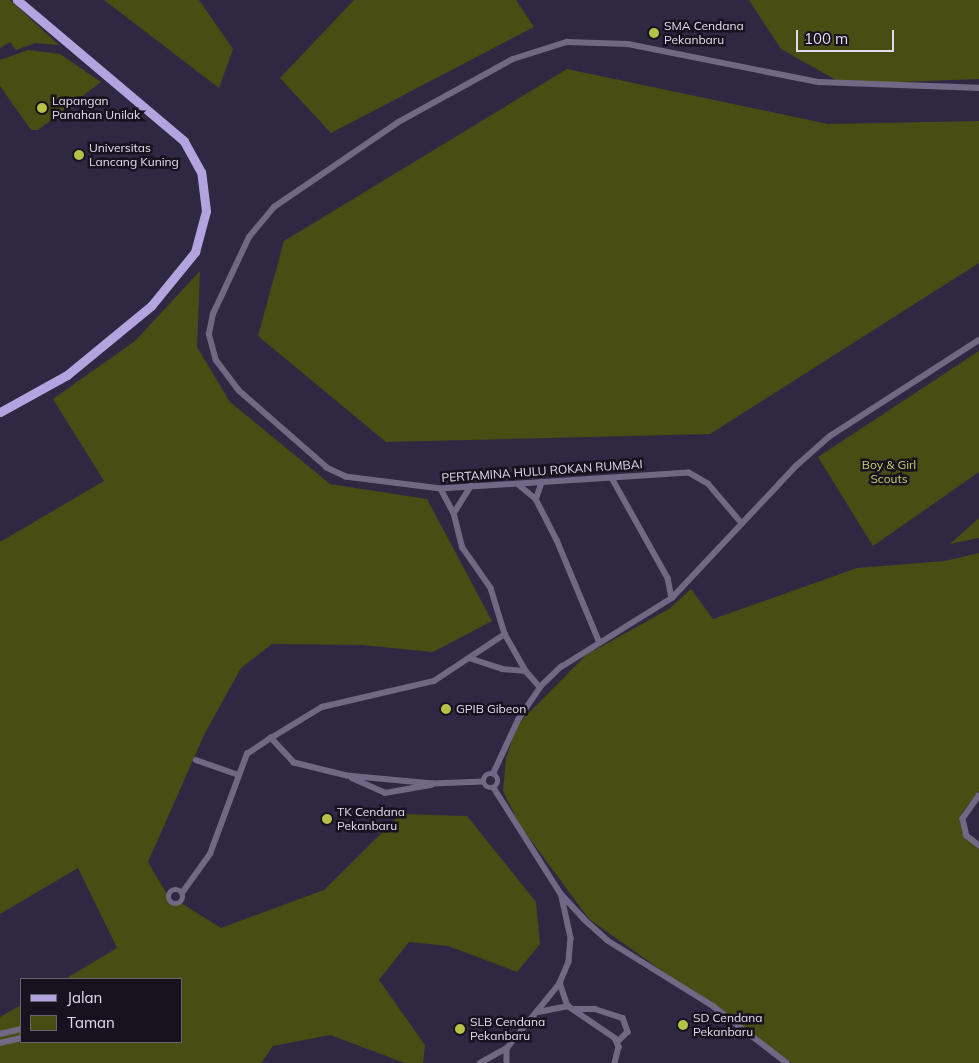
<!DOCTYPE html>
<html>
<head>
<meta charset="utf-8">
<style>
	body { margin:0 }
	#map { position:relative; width:979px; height:1063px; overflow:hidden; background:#2f2842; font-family:Mulish,sans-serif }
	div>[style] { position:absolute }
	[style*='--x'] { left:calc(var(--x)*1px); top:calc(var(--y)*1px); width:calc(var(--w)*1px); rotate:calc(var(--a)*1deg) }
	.green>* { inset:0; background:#484d14 }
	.minor>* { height:5.5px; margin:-2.75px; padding:0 2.75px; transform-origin:2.75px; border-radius:2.75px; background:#706986 }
	.minor>.ring { margin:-2.75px; padding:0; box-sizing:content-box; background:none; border:5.5px solid #706986; border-radius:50% }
	.primary>* { height:9px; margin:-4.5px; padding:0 4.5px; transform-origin:4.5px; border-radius:4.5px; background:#b3a4e0 }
	.dots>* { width:14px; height:14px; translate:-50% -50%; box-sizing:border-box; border:2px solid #16131f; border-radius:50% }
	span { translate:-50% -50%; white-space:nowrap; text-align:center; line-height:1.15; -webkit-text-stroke:5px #16131f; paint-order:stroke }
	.poi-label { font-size:12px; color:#e0dced }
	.left { translate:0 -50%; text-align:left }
	.park-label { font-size:12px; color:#c6d065 }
	.street-label { font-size:12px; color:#e0dced }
	.legend { position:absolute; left:20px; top:978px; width:162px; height:65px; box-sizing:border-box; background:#16131f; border:1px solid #676371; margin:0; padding:6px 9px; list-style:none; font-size:15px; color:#e0dced }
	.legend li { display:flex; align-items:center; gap:10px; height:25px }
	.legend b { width:25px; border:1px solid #676371 }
	.scale { position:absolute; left:796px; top:30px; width:98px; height:22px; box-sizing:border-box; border:2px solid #e0dced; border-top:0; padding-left:6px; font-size:15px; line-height:18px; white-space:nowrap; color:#e0dced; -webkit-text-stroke:4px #16131f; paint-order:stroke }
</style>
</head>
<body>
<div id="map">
	<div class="green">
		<i style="clip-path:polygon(0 0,10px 0,59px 45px,35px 43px,16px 50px,10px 42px,0 48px)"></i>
		<i style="clip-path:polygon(104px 0,199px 0,233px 49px,219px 88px)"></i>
		<i style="clip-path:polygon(354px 0,516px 0,534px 27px,331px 133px,280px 78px)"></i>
		<i style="clip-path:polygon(749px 0,979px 0,979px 79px,843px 84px,781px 49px)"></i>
		<i style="clip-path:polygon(28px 50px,60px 54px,101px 82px,38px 130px,31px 130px,0 86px,0 60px)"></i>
		<i style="clip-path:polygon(567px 69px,828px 124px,979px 121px,979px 263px,710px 434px,386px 442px,258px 336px,284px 241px)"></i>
		<i style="clip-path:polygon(200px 271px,197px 347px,230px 402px,330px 484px,427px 499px,492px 621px,433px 652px,362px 645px,272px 644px,241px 668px,204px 735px,148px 862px,172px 903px,181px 903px,221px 928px,324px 890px,401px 814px,467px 816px,536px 902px,540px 944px,517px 972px,448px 946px,409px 942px,379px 980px,425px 1045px,423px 1063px,405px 1063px,330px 1035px,273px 1046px,261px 1063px,0 1063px,0 1017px,21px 1005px,21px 1042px,181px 1042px,181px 979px,65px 979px,117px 948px,78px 868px,0 914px,0 542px,104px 481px,53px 399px,135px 341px)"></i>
		<i style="clip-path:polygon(979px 351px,979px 472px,873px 546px,818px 457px)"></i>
		<i style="clip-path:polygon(979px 517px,979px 538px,950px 544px,979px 518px)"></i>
		<i style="clip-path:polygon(979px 553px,979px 791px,962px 813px,965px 838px,979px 849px,979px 1063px,792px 1063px,589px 919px,519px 824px,503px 791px,506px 759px,517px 725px,586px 655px,669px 609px,691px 589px,713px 619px,857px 568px,945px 561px)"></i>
	</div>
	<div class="minor">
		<i style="--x:612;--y:478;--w:115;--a:60.8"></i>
		<i style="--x:668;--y:578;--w:20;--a:79"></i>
		<i style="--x:518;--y:484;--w:23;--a:40"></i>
		<i style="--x:536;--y:499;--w:46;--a:62.9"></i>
		<i style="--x:557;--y:540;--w:109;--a:67.4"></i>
		<i style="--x:441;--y:489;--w:27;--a:62"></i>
		<i style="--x:454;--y:513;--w:36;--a:76"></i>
		<i style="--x:463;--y:548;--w:49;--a:55"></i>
		<i style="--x:491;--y:588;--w:48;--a:73.1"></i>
		<i style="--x:505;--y:634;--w:43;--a:60.4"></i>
		<i style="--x:526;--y:671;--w:21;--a:49"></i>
		<i style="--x:536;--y:499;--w:18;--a:-71"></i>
		<i style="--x:454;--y:513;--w:32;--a:-58"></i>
		<i style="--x:742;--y:524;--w:52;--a:-130.4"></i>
		<i style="--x:708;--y:484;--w:22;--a:-150"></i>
		<i style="--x:689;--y:473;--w:249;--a:176.3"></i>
		<i style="--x:441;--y:489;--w:96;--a:-172.8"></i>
		<i style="--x:346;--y:477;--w:21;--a:-155"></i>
		<i style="--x:327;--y:468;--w:117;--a:-138.8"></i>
		<i style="--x:239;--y:391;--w:38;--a:-127"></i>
		<i style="--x:216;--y:361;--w:28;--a:-105"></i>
		<i style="--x:209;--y:334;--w:20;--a:-79"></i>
		<i style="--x:213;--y:314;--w:85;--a:-64.9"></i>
		<i style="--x:249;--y:237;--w:39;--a:-50"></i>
		<i style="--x:274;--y:207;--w:149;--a:-34.3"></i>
		<i style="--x:397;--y:123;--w:132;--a:-28.9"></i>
		<i style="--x:513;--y:59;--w:57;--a:-17.5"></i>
		<i style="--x:567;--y:42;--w:61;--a:1.9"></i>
		<i style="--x:628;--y:44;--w:195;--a:11.3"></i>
		<i style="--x:819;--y:82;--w:160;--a:2.1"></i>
		<i style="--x:469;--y:658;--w:35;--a:18"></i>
		<i style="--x:502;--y:669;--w:24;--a:5"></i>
		<i style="--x:196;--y:760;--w:42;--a:19.3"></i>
		<i class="ring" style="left:484px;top:774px;width:8.5px;height:8.5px"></i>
		<i style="--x:493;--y:774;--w:60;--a:-65.2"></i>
		<i style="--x:518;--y:720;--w:40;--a:-56"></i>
		<i style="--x:540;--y:687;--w:29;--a:-44"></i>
		<i style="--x:561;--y:667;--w:131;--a:-31.9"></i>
		<i style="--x:672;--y:598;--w:181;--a:-46.8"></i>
		<i style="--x:796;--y:466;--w:45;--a:-41.4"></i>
		<i style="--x:830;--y:436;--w:177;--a:-32.8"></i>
		<i style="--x:352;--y:778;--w:36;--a:24"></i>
		<i style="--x:385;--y:793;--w:47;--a:-9.9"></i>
		<i style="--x:483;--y:782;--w:50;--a:177.7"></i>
		<i style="--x:433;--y:784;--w:86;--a:-174.7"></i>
		<i style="--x:347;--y:776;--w:55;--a:-166.2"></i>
		<i style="--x:294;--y:763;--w:34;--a:-133"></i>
		<i style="--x:271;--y:738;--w:60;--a:-31.3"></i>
		<i style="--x:322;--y:707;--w:115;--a:-13.1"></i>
		<i style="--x:434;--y:681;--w:85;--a:-33.5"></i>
		<i style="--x:494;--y:788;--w:125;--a:57.7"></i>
		<i style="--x:561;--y:894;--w:34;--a:47"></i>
		<i style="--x:584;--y:919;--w:31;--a:42"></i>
		<i style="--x:607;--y:940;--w:125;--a:31.9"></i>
		<i style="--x:713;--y:1006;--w:93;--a:37.6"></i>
		<i style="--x:979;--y:796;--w:28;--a:125"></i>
		<i style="--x:963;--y:819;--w:17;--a:77"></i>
		<i style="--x:967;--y:836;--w:15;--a:37"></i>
		<i class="ring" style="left:169px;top:890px;width:8.5px;height:8.5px"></i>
		<i style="--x:182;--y:893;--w:48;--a:-54.3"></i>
		<i style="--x:210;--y:854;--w:107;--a:-69.7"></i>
		<i style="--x:247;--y:754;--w:29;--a:-34"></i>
		<i style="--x:562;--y:897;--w:42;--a:77.6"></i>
		<i style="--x:571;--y:938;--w:24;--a:95"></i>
		<i style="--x:569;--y:962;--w:23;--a:113"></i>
		<i style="--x:560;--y:983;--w:24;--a:71"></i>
		<i style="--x:568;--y:1006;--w:57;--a:34.2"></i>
		<i style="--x:615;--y:1038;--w:10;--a:66"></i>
		<i style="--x:619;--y:1047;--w:16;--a:104"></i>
		<i style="--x:574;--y:1009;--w:21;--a:0"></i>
		<i style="--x:595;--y:1009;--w:29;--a:18"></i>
		<i style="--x:623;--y:1018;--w:15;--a:70"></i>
		<i style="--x:628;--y:1032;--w:14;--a:135"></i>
		<i style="--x:538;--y:1012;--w:31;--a:-11"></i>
		<i style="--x:0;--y:1034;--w:22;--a:-13"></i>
		<i style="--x:0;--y:1043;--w:22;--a:-13"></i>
		<i style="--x:507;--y:1048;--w:15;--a:90"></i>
		<i style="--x:480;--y:1063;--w:31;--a:-29"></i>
		<i style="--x:507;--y:1048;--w:84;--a:-50.8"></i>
	</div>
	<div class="primary">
		<i style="--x:0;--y:412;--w:77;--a:-28.9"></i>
		<i style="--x:67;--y:375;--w:109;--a:-39.4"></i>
		<i style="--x:151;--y:306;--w:70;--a:-50.8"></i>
		<i style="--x:195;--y:252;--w:42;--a:-75"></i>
		<i style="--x:206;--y:211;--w:39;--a:-97"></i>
		<i style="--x:201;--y:172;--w:35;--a:-119"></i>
		<i style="--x:184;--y:141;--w:219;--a:-139.8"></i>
	</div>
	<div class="dots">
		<i style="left:654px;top:33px;background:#b7c148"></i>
		<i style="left:42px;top:108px;background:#b7c148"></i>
		<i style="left:79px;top:155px;background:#b7c148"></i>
		<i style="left:446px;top:709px;background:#b7c148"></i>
		<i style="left:327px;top:819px;background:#b7c148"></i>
		<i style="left:683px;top:1025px;background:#b7c148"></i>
		<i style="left:460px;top:1029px;background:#b7c148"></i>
	</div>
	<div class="poi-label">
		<span class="left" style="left:664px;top:33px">SMA Cendana<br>Pekanbaru</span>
		<span class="left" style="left:52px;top:108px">Lapangan<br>Panahan Unilak</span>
		<span class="left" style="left:89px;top:155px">Universitas<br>Lancang Kuning</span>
		<span class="left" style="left:456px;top:709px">GPIB Gibeon</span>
		<span class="left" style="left:337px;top:819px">TK Cendana<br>Pekanbaru</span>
		<span class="left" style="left:693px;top:1025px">SD Cendana<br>Pekanbaru</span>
		<span class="left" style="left:470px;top:1029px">SLB Cendana<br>Pekanbaru</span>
	</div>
	<div class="park-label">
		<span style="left:889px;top:472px">Boy &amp; Girl<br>Scouts</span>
	</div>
	<div class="street-label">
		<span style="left:542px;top:471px;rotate:-4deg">PERTAMINA HULU ROKAN RUMBAI</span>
	</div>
	<ul class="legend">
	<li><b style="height:6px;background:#b3a4e0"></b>Jalan</li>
	<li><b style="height:14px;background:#484d14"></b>Taman</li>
	</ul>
	<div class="scale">100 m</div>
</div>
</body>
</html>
